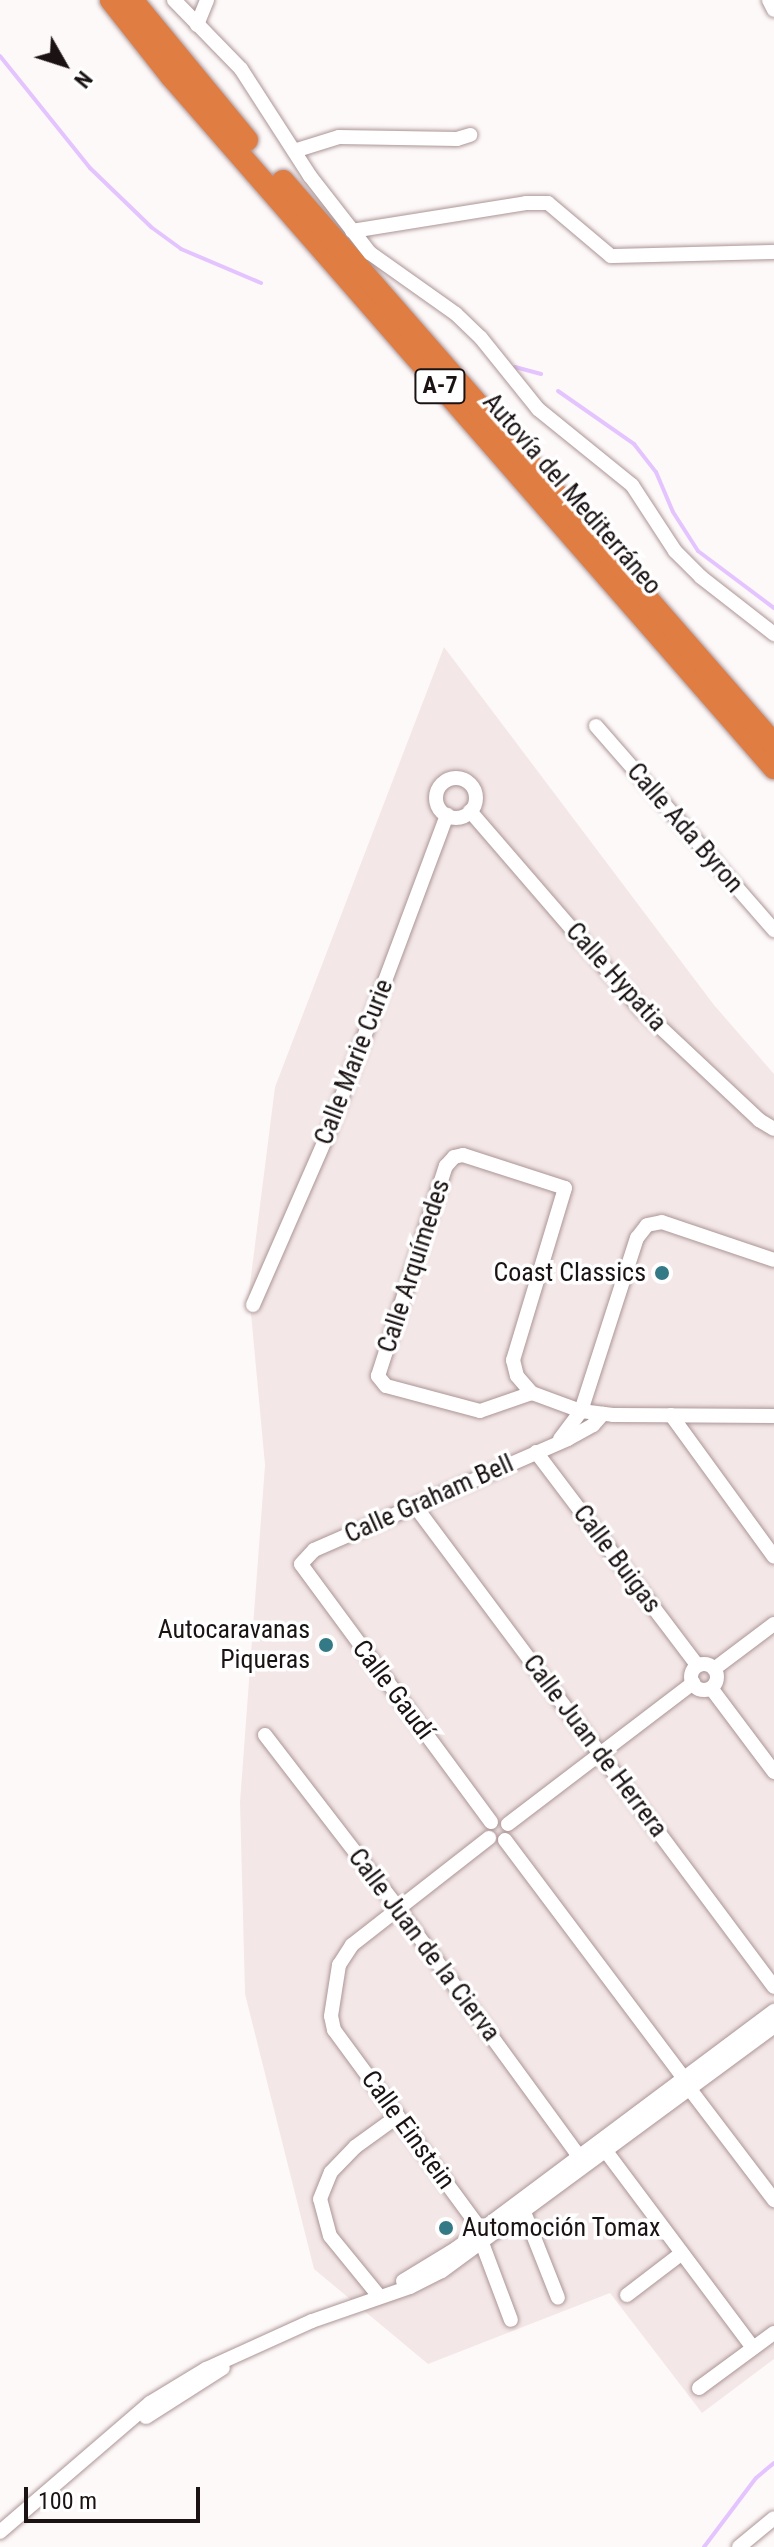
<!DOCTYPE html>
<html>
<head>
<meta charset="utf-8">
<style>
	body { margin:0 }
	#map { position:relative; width:774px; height:2547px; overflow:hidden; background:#fef9f9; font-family:"Roboto Condensed",sans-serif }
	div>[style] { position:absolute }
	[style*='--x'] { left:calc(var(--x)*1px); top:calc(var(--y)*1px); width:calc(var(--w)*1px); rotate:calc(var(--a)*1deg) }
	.built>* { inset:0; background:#f4e7e7 }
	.stream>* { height:4px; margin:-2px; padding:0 2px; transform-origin:2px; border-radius:2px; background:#e4c4fe }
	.roads { filter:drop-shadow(0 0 2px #ac9596) drop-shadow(0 0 2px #ac9596) }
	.minor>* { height:14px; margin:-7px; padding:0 7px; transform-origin:7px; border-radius:7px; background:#fff }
	.minor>.ring { margin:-7px; padding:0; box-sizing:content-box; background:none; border:14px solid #fff; border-radius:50% }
	.highway>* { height:22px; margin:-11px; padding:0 11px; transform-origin:11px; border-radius:11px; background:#e07d42 }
	.dots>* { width:22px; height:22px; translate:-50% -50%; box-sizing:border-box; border:4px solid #fff; border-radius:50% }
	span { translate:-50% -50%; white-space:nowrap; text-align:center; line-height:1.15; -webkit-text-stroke:7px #fff; paint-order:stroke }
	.shield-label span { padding:2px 6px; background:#fff; border:2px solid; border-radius:6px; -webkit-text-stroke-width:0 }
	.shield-label { font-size:24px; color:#1b1313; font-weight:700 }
	.street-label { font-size:26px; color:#1b1313 }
	.poi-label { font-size:26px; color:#1b1313 }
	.right { translate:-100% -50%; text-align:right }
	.left { translate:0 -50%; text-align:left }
	.north { position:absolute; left:24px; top:24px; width:80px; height:80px; -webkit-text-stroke:6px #fff; paint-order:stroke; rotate:129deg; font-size:22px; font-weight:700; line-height:32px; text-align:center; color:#1b1313 }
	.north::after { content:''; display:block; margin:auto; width:28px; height:36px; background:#1b1313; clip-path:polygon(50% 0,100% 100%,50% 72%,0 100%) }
	.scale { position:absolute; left:24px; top:2487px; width:176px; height:36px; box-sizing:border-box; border:4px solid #1b1313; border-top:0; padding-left:10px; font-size:24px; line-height:28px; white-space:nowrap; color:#1b1313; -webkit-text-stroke:6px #fff; paint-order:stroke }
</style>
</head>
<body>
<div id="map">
	<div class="built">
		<i style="clip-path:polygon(444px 647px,714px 1005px,774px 1074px,774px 2359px,702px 2413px,610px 2293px,428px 2364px,314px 2269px,245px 1994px,240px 1802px,265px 1465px,249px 1292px,275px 1087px)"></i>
	</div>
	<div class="stream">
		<i style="--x:0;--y:56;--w:144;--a:51.2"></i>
		<i style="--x:90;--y:168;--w:85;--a:44"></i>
		<i style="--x:151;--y:227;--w:37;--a:36"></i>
		<i style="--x:181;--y:249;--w:87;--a:23"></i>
		<i style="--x:515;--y:367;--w:27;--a:15"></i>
		<i style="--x:558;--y:391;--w:93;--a:34.9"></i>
		<i style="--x:634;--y:444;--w:36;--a:52"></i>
		<i style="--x:656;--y:472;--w:43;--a:67"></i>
		<i style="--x:673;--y:512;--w:46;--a:57.3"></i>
		<i style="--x:698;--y:551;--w:95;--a:36.9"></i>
		<i style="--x:704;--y:2547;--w:86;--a:-53"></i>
		<i style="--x:756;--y:2478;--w:23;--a:-40"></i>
	</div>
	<div class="roads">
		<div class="minor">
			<i style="--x:174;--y:0;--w:96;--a:45.8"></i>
			<i style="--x:241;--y:69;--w:127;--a:57.2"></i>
			<i style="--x:310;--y:176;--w:98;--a:52.1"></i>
			<i style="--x:370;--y:253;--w:105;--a:35.3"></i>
			<i style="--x:456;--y:314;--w:35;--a:44"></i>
			<i style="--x:481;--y:338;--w:91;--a:51.2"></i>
			<i style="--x:538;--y:409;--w:121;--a:39"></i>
			<i style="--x:632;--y:485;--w:79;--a:56.9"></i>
			<i style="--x:675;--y:551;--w:37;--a:45"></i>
			<i style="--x:701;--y:577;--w:93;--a:38"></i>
			<i style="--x:769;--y:0;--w:11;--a:63"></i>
			<i style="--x:197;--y:25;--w:27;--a:-68"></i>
			<i style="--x:294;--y:151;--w:47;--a:-17.3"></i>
			<i style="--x:339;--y:137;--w:118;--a:1"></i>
			<i style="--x:457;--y:139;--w:14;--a:-17"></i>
			<i style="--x:352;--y:231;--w:176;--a:-9.1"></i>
			<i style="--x:526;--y:203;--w:22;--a:0"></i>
			<i style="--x:548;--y:203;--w:82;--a:40.1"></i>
			<i style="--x:611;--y:256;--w:163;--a:-1.4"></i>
			<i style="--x:596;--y:726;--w:271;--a:48.9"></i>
			<i class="ring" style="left:436px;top:778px;width:26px;height:26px"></i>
			<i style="--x:470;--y:811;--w:263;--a:49.2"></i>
			<i style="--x:642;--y:1010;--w:161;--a:43.2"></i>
			<i style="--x:759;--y:1120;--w:17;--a:31"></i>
			<i style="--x:253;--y:1305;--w:184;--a:-66.4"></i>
			<i style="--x:327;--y:1136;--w:343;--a:-69.5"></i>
			<i style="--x:532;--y:1393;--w:55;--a:160.9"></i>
			<i style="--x:480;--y:1411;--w:97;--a:-165.1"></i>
			<i style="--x:386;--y:1386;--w:13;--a:-129"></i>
			<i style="--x:378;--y:1376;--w:221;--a:-72.1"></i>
			<i style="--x:446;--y:1166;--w:12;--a:-48"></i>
			<i style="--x:454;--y:1157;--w:9;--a:-13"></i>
			<i style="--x:463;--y:1155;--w:107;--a:17.9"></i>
			<i style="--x:565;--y:1188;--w:180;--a:106.8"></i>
			<i style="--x:513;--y:1360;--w:16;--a:76"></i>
			<i style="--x:517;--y:1376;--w:23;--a:49"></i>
			<i style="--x:532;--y:1393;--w:52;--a:20.2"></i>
			<i style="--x:581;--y:1411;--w:32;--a:7"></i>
			<i style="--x:613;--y:1415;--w:161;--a:0.4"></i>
			<i style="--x:671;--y:1415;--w:175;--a:54"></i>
			<i style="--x:560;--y:1439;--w:35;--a:-53"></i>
			<i style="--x:581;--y:1411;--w:182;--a:-72.1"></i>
			<i style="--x:637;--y:1238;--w:16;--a:-52"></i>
			<i style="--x:647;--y:1225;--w:15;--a:-11"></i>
			<i style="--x:662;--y:1222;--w:118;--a:18.7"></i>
			<i style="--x:536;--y:1452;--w:268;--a:52.9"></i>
			<i style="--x:415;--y:1506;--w:600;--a:53.26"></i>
			<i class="ring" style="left:691px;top:1664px;width:12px;height:12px"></i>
			<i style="--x:714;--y:1669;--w:75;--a:-36.9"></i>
			<i style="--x:711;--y:1688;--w:105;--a:53.1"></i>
			<i style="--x:265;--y:1735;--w:218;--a:52.4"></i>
			<i style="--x:398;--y:1908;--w:302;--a:53.9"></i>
			<i style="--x:576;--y:2152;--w:7;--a:82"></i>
			<i style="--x:491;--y:1822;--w:320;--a:-126.4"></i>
			<i style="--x:301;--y:1564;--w:19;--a:-47"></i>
			<i style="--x:314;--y:1550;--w:277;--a:-23.6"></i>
			<i style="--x:568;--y:1439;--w:29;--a:-29"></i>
			<i style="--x:593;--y:1425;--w:15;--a:-48"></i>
			<i style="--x:508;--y:1824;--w:233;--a:-37.3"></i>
			<i style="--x:505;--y:1840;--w:298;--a:53.1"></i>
			<i style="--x:689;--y:2088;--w:141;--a:52.8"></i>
			<i style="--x:605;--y:2150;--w:247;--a:53.2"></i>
			<i style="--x:524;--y:2212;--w:92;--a:68.4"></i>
			<i style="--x:481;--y:2230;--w:248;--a:-126.3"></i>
			<i style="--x:334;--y:2030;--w:14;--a:-102"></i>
			<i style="--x:331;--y:2016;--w:52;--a:-81.1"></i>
			<i style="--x:339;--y:1965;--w:24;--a:-57"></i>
			<i style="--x:352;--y:1945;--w:174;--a:-38"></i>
			<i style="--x:482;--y:2243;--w:82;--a:69.4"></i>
			<i style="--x:403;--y:2281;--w:63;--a:-31.4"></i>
			<i style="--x:457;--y:2248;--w:396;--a:-36.8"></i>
			<i style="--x:627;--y:2295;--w:69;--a:-37.4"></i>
			<i style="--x:379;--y:2296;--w:77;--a:-129.2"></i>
			<i style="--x:330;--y:2236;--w:38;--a:-105"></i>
			<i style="--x:320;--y:2199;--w:29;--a:-68"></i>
			<i style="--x:331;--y:2172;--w:35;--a:-46"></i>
			<i style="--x:355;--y:2147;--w:53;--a:-35.8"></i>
			<i style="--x:699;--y:2388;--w:93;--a:-36.3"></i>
			<i style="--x:146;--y:2417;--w:91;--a:-32.5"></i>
			<i style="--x:0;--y:2532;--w:198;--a:-40.7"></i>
			<i style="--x:150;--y:2403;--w:66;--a:-31.3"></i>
			<i style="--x:206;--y:2369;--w:116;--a:-24.4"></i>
			<i style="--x:312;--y:2321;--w:104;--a:-19.1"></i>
			<i style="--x:410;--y:2287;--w:36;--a:-27"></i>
			<i style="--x:442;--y:2271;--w:413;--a:-36.4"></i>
			<i style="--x:739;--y:2547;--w:45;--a:-39.6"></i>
		</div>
		<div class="highway">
			<i style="--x:111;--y:0;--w:97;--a:51.7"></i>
			<i style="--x:171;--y:76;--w:918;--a:48.93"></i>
			<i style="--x:132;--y:0;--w:181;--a:50.6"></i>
			<i style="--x:283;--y:181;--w:747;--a:48.91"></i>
		</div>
	</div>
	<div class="dots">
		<i style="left:662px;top:1273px;background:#347a86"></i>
		<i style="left:326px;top:1645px;background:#347a86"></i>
		<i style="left:446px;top:2228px;background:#347a86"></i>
	</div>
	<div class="shield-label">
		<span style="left:440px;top:386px">A-7</span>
	</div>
	<div class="street-label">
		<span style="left:572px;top:494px;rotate:49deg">Autovía del Mediterráneo</span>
		<span style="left:685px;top:828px;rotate:49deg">Calle Ada Byron</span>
		<span style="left:616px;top:977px;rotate:48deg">Calle Hypatia</span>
		<span style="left:354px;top:1062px;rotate:-69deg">Calle Marie Curie</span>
		<span style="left:414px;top:1266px;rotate:-72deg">Calle Arquímedes</span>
		<span style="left:429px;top:1499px;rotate:-24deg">Calle Graham Bell</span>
		<span style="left:617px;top:1559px;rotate:53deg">Calle Buigas</span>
		<span style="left:393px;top:1690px;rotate:53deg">Calle Gaudí</span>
		<span style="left:595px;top:1746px;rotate:53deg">Calle Juan de Herrera</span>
		<span style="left:424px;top:1945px;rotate:53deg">Calle Juan de la Cierva</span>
		<span style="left:408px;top:2130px;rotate:54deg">Calle Einstein</span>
	</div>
	<div class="poi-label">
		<span class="right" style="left:646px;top:1273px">Coast Classics</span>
		<span class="right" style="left:310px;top:1645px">Autocaravanas<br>Piqueras</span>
		<span class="left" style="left:462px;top:2228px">Automoción Tomax</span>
	</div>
	<div class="north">N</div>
	<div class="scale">100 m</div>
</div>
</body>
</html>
